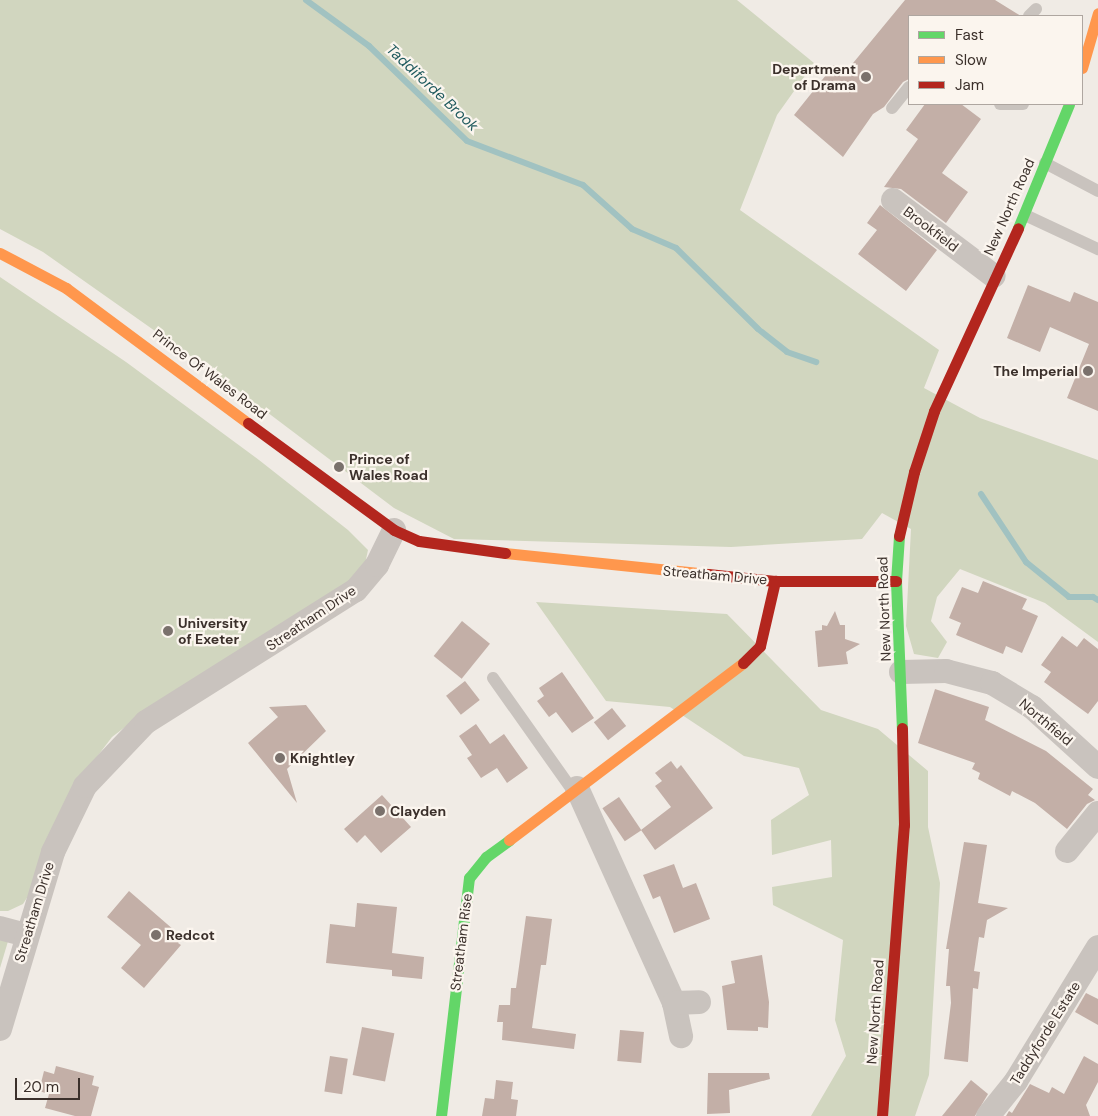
<!DOCTYPE html>
<html>
<head>
<meta charset="utf-8">
<style>
	body { margin:0 }
	#map { position:relative; width:1098px; height:1116px; overflow:hidden; background:#f0ebe5; font-family:"DM Sans",sans-serif }
	div>[style] { position:absolute }
	[style*='--x'] { left:calc(var(--x)*1px); top:calc(var(--y)*1px); width:calc(var(--w)*1px); rotate:calc(var(--a)*1deg) }
	.green>* { inset:0; background:#d1d6bf }
	.stream>* { height:6px; margin:-3px; padding:0 3px; transform-origin:3px; border-radius:3px; background:#a1c2c1 }
	.building>* { inset:0; background:#c3afa7; transform-origin:0 0 }
	.lane>* { height:12px; margin:-6px; padding:0 6px; transform-origin:6px; border-radius:6px; background:#c9c3be }
	.street>* { height:24px; margin:-12px; padding:0 12px; transform-origin:12px; border-radius:12px; background:#c9c3be }
	.fast>* { height:11px; margin:-5.5px; padding:0 5.5px; transform-origin:5.5px; border-radius:5.5px; background:#63d668 }
	.slow>* { height:11px; margin:-5.5px; padding:0 5.5px; transform-origin:5.5px; border-radius:5.5px; background:#ff974d }
	.jam>* { height:11px; margin:-5.5px; padding:0 5.5px; transform-origin:5.5px; border-radius:5.5px; background:#b3261e }
	.dots>* { width:14px; height:14px; translate:-50% -50%; box-sizing:border-box; border:2px solid #fbf5ee; border-radius:50% }
	span { translate:-50% -50%; white-space:nowrap; text-align:center; line-height:1.15; -webkit-text-stroke:4.5px #fbf5ee; paint-order:stroke }
	.poi-label { font-size:14px; color:#3b302b; font-weight:700 }
	.right { translate:-100% -50%; text-align:right }
	.left { translate:0 -50%; text-align:left }
	.street-label { font-size:14px; color:#3b302b }
	.water-label { font-size:15px; color:#1f5a5e; font-style:italic }
	.legend { position:absolute; left:908px; top:15px; width:175px; height:90px; box-sizing:border-box; background:#fbf5ee; border:1px solid #aea6a0; margin:0; padding:6px 9px; list-style:none; font-size:15px; color:#3b302b }
	.legend li { display:flex; align-items:center; gap:10px; height:25px }
	.legend b { width:25px; border:1px solid #aea6a0 }
	.scale { position:absolute; left:15px; top:1078px; width:65px; height:22px; box-sizing:border-box; border:2px solid #3b302b; border-top:0; padding-left:6px; font-size:15px; line-height:18px; white-space:nowrap; color:#3b302b; -webkit-text-stroke:4px #fbf5ee; paint-order:stroke }
</style>
</head>
<body>
<div id="map">
	<div class="green">
		<i style="clip-path:polygon(0 0,737px 0,814px 63px,777px 115px,740px 210px,939px 350px,924px 388px,980px 418px,1098px 460px,1098px 642px,1045px 603px,960px 569px,937px 597px,931px 621px,947px 642px,938px 658px,914px 654px,906px 626px,911px 529px,882px 513px,862px 539px,731px 547px,454px 539px,394px 508px,226px 381px,43px 252px,0 229px)"></i>
		<i style="clip-path:polygon(0 277px,126px 362px,259px 460px,348px 530px,368px 550px,362px 578px,163px 698px,112px 737px,74px 787px,30px 893px,23px 904px,8px 911px,0 911px)"></i>
		<i style="clip-path:polygon(536px 602px,727px 614px,821px 710px,878px 729px,928px 771px,928px 827px,940px 883px,929px 1075px,915px 1116px,811px 1116px,846px 1056px,835px 1020px,843px 940px,773px 905px,772px 887px,832px 877px,831px 840px,772px 855px,771px 820px,809px 795px,799px 768px,744px 756px,670px 707px,606px 701px)"></i>
		<i style="clip-path:polygon(0 936px,9px 938px,0 968px)"></i>
	</div>
	<div class="stream">
		<i style="--x:306;--y:0;--w:78;--a:36.1"></i>
		<i style="--x:369;--y:46;--w:136;--a:44.1"></i>
		<i style="--x:467;--y:141;--w:124;--a:20.8"></i>
		<i style="--x:583;--y:185;--w:66;--a:41.9"></i>
		<i style="--x:632;--y:229;--w:48;--a:23.4"></i>
		<i style="--x:676;--y:248;--w:115;--a:44.6"></i>
		<i style="--x:758;--y:329;--w:37;--a:38"></i>
		<i style="--x:787;--y:352;--w:31;--a:19"></i>
		<i style="--x:981;--y:494;--w:82;--a:56.5"></i>
		<i style="--x:1026;--y:562;--w:55;--a:39.1"></i>
		<i style="--x:1069;--y:597;--w:24;--a:0"></i>
		<i style="--x:1093;--y:597;--w:6;--a:31"></i>
	</div>
	<div class="building">
		<i style="clip-path:polygon(905px 0,995px 0,1021px 16px,909px 16px,909px 79px,903px 82px,884px 107px,873px 114px,843px 157px,794px 115px,834px 65px,844px 74px)"></i>
		<i style="clip-path:polygon(925px 104px,961px 104px,981px 119px,942px 173px,968px 192px,946px 223px,901px 189px,884px 187px,918px 139px,906px 130px)"></i>
		<i style="clip-path:polygon(880px 205px,937px 250px,906px 291px,858px 254px,877px 230px,867px 223px)"></i>
		<i style="clip-path:polygon(1028px 285px,1070px 302px,1074px 292px,1098px 302px,1098px 411px,1067px 398px,1089px 344px,1050px 327px,1040px 352px,1007px 338px)"></i>
		<i style="clip-path:polygon(983px 581px,1027px 599px,1022px 609px,1038px 616px,1022px 653px,1006px 646px,1003px 654px,956px 635px,961px 623px,949px 618px,962px 587px,978px 593px)"></i>
		<i style="clip-path:polygon(835px 611px,840px 625px,845px 625px,845px 639px,860px 644px,846px 652px,848px 664px,818px 667px,815px 631px,822px 630px,822px 625px,827px 626px)"></i>
		<i style="left:462px;top:621px;width:36px;height:45px;rotate:39deg"></i>
		<i style="clip-path:polygon(1062px 636px,1077px 647px,1084px 638px,1098px 649px,1098px 701px,1088px 714px,1044px 682px,1051px 672px,1041px 665px)"></i>
		<i style="clip-path:polygon(562px 672px,594px 718px,572px 733px,556px 712px,549px 717px,537px 701px,544px 696px,539px 688px)"></i>
		<i style="left:465px;top:681px;width:24px;height:24px;rotate:52deg"></i>
		<i style="clip-path:polygon(935px 689px,989px 707px,985px 720px,1046px 751px,1093px 789px,1088px 795px,1095px 800px,1087px 804px,1067px 829px,1035px 803px,1012px 791px,1010px 796px,978px 779px,980px 773px,972px 769px,975px 763px,918px 743px)"></i>
		<i style="clip-path:polygon(306px 705px,326px 731px,287px 769px,297px 803px,248px 743px,278px 717px,269px 707px)"></i>
		<i style="left:612px;top:708px;width:23px;height:23px;rotate:52deg"></i>
		<i style="clip-path:polygon(476px 724px,490px 744px,504px 734px,528px 768px,507px 783px,497px 768px,481px 778px,467px 758px,472px 755px,459px 736px)"></i>
		<i style="clip-path:polygon(671px 761px,677px 769px,681px 765px,713px 808px,655px 850px,641px 830px,671px 807px,655px 786px,662px 781px,655px 773px)"></i>
		<i style="clip-path:polygon(382px 795px,411px 827px,381px 853px,365px 835px,357px 843px,344px 829px)"></i>
		<i style="left:619px;top:797px;width:40px;height:20px;rotate:56deg"></i>
		<i style="clip-path:polygon(964px 842px,987px 845px,978px 903px,1008px 908px,987px 920px,984px 938px,979px 937px,974px 971px,980px 972px,978px 989px,973px 988px,968px 1062px,944px 1059px,951px 1003px,950px 986px,946px 986px,949px 949px,946px 949px)"></i>
		<i style="clip-path:polygon(674px 864px,683px 888px,696px 883px,710px 919px,674px 933px,660px 896px,653px 899px,643px 875px)"></i>
		<i style="clip-path:polygon(129px 891px,182px 937px,178px 943px,181px 945px,144px 988px,121px 968px,141px 945px,107px 917px)"></i>
		<i style="clip-path:polygon(357px 903px,397px 907px,392px 953px,424px 957px,422px 979px,392px 976px,392px 970px,326px 963px,330px 924px,355px 927px)"></i>
		<i style="clip-path:polygon(526px 916px,552px 919px,546px 965px,541px 965px,532px 1028px,576px 1034px,574px 1049px,502px 1040px,503px 1022px,497px 1022px,499px 1005px,510px 1005px,511px 988px,516px 988px)"></i>
		<i style="clip-path:polygon(762px 955px,769px 1002px,768px 1028px,758px 1027px,758px 1031px,727px 1030px,722px 986px,735px 983px,731px 961px)"></i>
		<i style="clip-path:polygon(1086px 993px,1098px 999px,1098px 1025px,1075px 1012px)"></i>
		<i style="left:362px;top:1027px;width:33px;height:49px;rotate:11deg"></i>
		<i style="left:620px;top:1030px;width:24px;height:31px;rotate:5deg"></i>
		<i style="left:330px;top:1056px;width:18px;height:36px;rotate:9deg"></i>
		<i style="clip-path:polygon(1084px 1056px,1098px 1064px,1098px 1082px,1086px 1105px,1090px 1116px,1006px 1116px,1009px 1111px,1012px 1113px,1030px 1084px,1049px 1093px,1052px 1087px,1064px 1094px)"></i>
		<i style="clip-path:polygon(56px 1066px,94px 1076px,92px 1085px,99px 1087px,91px 1116px,75px 1116px,45px 1108px,49px 1094px,39px 1091px,44px 1071px,54px 1074px)"></i>
		<i style="clip-path:polygon(708px 1073px,769px 1073px,770px 1079px,729px 1090px,730px 1113px,707px 1114px)"></i>
		<i style="clip-path:polygon(496px 1080px,513px 1082px,511px 1099px,518px 1100px,516px 1116px,482px 1116px,485px 1098px,494px 1099px)"></i>
		<i style="clip-path:polygon(971px 1080px,988px 1094px,975px 1116px,942px 1116px)"></i>
	</div>
	<div class="lane">
		<i style="--x:1029;--y:16;--w:10;--a:-45"></i>
		<i style="--x:1000;--y:104;--w:23;--a:0"></i>
		<i style="--x:892;--y:108;--w:27;--a:-51"></i>
		<i style="--x:1045;--y:163;--w:60;--a:27.8"></i>
		<i style="--x:1025;--y:215;--w:81;--a:25"></i>
		<i style="--x:493;--y:678;--w:138;--a:54.7"></i>
	</div>
	<div class="street">
		<i style="--x:893;--y:200;--w:126;--a:37"></i>
		<i style="--x:901;--y:672;--w:45;--a:-1.3"></i>
		<i style="--x:946;--y:671;--w:48;--a:14.6"></i>
		<i style="--x:992;--y:683;--w:47;--a:31"></i>
		<i style="--x:1032;--y:707;--w:89;--a:42.3"></i>
		<i style="--x:577;--y:788;--w:236;--a:65.7"></i>
		<i style="--x:674;--y:1003;--w:34;--a:78"></i>
		<i style="--x:1067;--y:851;--w:49;--a:-50.8"></i>
		<i style="--x:0;--y:928;--w:27;--a:15"></i>
		<i style="--x:674;--y:1003;--w:25;--a:-2"></i>
		<i style="--x:0;--y:1029;--w:185;--a:-73.3"></i>
		<i style="--x:53;--y:852;--w:73;--a:-64.1"></i>
		<i style="--x:85;--y:786;--w:88;--a:-46.4"></i>
		<i style="--x:146;--y:722;--w:248;--a:-32.2"></i>
		<i style="--x:356;--y:590;--w:33;--a:-50"></i>
		<i style="--x:377;--y:565;--w:39;--a:-64"></i>
		<i style="--x:988;--y:1116;--w:45;--a:-51.3"></i>
		<i style="--x:1016;--y:1081;--w:157;--a:-58.5"></i>
	</div>
	<div class="fast">
		<i style="--x:1018;--y:228;--w:134;--a:-67.6"></i>
		<i style="--x:899;--y:536;--w:45;--a:93.8"></i>
		<i style="--x:896;--y:581;--w:147;--a:87.7"></i>
		<i style="--x:441;--y:1116;--w:240;--a:-83.3"></i>
		<i style="--x:469;--y:878;--w:27;--a:-51"></i>
		<i style="--x:486;--y:857;--w:29;--a:-36"></i>
	</div>
	<div class="slow">
		<i style="--x:1082;--y:68;--w:57;--a:-73.8"></i>
		<i style="--x:0;--y:253;--w:75;--a:27.9"></i>
		<i style="--x:66;--y:288;--w:227;--a:36.6"></i>
		<i style="--x:505;--y:553;--w:204;--a:5.9"></i>
		<i style="--x:509;--y:840;--w:293;--a:-37.1"></i>
	</div>
	<div class="jam">
		<i style="--x:248;--y:423;--w:181;--a:36.2"></i>
		<i style="--x:394;--y:530;--w:27;--a:24"></i>
		<i style="--x:419;--y:541;--w:87;--a:7.9"></i>
		<i style="--x:899;--y:536;--w:66;--a:-76.8"></i>
		<i style="--x:914;--y:472;--w:64;--a:-71.8"></i>
		<i style="--x:934;--y:411;--w:201;--a:-65.3"></i>
		<i style="--x:708;--y:574;--w:67;--a:6"></i>
		<i style="--x:775;--y:581;--w:121;--a:0"></i>
		<i style="--x:743;--y:663;--w:24;--a:-45"></i>
		<i style="--x:760;--y:646;--w:67;--a:-77"></i>
		<i style="--x:882;--y:1116;--w:292;--a:-85.7"></i>
		<i style="--x:904;--y:825;--w:97;--a:-91.2"></i>
	</div>
	<div class="dots">
		<i style="left:866px;top:77px;background:#7a716c"></i>
		<i style="left:1088px;top:371px;background:#7a716c"></i>
		<i style="left:339px;top:467px;background:#7a716c"></i>
		<i style="left:168px;top:631px;background:#7a716c"></i>
		<i style="left:280px;top:758px;background:#7a716c"></i>
		<i style="left:380px;top:811px;background:#7a716c"></i>
		<i style="left:156px;top:935px;background:#7a716c"></i>
	</div>
	<div class="poi-label">
		<span class="right" style="left:856px;top:77px">Department<br>of Drama</span>
		<span class="right" style="left:1078px;top:371px">The Imperial</span>
		<span class="left" style="left:349px;top:467px">Prince of<br>Wales Road</span>
		<span class="left" style="left:178px;top:631px">University<br>of Exeter</span>
		<span class="left" style="left:290px;top:758px">Knightley</span>
		<span class="left" style="left:390px;top:811px">Clayden</span>
		<span class="left" style="left:166px;top:935px">Redcot</span>
	</div>
	<div class="street-label">
		<span style="left:1009px;top:207px;rotate:-66deg">New North Road</span>
		<span style="left:931px;top:229px;rotate:37deg">Brookfield</span>
		<span style="left:210px;top:374px;rotate:37deg">Prince Of Wales Road</span>
		<span style="left:715px;top:575px;rotate:5deg">Streatham Drive</span>
		<span style="left:884px;top:609px;rotate:-92deg">New North Road</span>
		<span style="left:311px;top:618px;rotate:-34deg">Streatham Drive</span>
		<span style="left:1046px;top:722px;rotate:40deg">Northfield</span>
		<span style="left:34px;top:912px;rotate:-73deg">Streatham Drive</span>
		<span style="left:461px;top:942px;rotate:-83deg">Streatham Rise</span>
		<span style="left:875px;top:1012px;rotate:-86deg">New North Road</span>
		<span style="left:1045px;top:1033px;rotate:-58deg">Taddyforde Estate</span>
	</div>
	<div class="water-label">
		<span style="left:432px;top:88px;rotate:43deg">Taddiforde Brook</span>
	</div>
	<ul class="legend">
	<li><b style="height:6px;background:#63d668"></b>Fast</li>
	<li><b style="height:6px;background:#ff974d"></b>Slow</li>
	<li><b style="height:6px;background:#b3261e"></b>Jam</li>
	</ul>
	<div class="scale">20 m</div>
</div>
</body>
</html>
